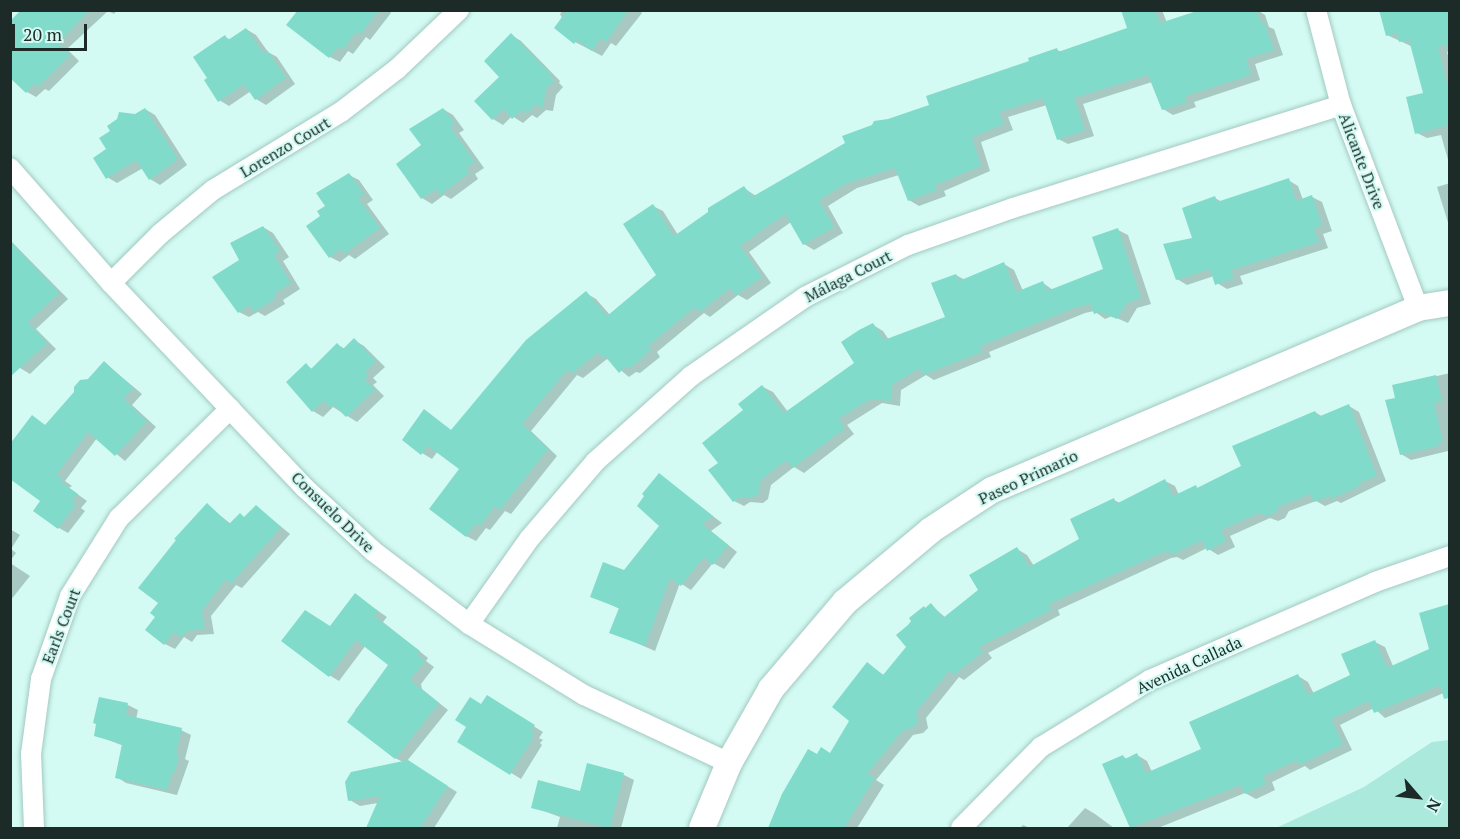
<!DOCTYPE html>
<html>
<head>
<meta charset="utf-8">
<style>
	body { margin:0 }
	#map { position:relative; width:1460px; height:839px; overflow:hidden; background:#d3fbf3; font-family:"PT Serif",serif }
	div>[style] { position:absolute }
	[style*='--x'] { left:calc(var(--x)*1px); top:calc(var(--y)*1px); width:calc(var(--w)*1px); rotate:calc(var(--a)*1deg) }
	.green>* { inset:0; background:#abe9dd }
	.shadow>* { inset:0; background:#0003 }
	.building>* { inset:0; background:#80dbcb }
	.roads { filter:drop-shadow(0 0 2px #a2c9c1) drop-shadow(0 0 2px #a2c9c1) }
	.minor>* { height:20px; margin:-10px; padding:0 10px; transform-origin:10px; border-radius:10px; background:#fff }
	.tertiary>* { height:26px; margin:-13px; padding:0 13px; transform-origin:13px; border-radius:13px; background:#fff }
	span { translate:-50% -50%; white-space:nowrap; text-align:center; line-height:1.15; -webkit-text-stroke:4.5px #d3fbf3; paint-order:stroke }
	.street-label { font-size:16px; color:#1c2b28 }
	.frame { position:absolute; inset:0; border:12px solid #1c2b28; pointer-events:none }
	.north { position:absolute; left:1388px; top:767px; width:60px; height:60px; -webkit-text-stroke:4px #d3fbf3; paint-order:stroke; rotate:118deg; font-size:16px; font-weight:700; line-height:24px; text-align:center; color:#1c2b28 }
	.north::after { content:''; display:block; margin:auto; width:21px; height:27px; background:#1c2b28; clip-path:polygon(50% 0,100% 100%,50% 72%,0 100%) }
	.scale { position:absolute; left:12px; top:24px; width:75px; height:27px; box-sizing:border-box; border:3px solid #1c2b28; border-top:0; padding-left:8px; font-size:18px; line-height:21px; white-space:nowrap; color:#1c2b28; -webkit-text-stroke:4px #d3fbf3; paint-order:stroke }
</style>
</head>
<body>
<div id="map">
	<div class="green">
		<i style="clip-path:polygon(1449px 740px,1449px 828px,1276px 828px,1364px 787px,1432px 742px)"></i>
	</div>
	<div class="shadow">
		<i style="clip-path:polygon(25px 10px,117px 10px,114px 14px,108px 11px,67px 49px,79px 61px,49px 91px,45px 89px,36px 97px,27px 92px)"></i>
		<i style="clip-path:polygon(298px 10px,389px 10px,391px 13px,370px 40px,366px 37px,353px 54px,348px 51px,340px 62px,330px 57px)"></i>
		<i style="clip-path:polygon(563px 10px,639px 10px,642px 13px,616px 46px,611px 43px,602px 56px,575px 42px,560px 14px)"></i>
		<i style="clip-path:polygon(1136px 10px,1162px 10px,1167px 23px,1257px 10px,1265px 15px,1269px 27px,1274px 29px,1283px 55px,1255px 64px,1260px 80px,1194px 102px,1196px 107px,1173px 115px,1163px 109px,1152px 82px,1083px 104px,1094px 136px,1068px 144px,1058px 139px,1047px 105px,1008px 117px,1013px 130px,981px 142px,990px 171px,944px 191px,946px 196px,919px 206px,909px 200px,899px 175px,857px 188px,828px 206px,843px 233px,814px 250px,804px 244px,791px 222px,749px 252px,771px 283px,747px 300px,738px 295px,710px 317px,704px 313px,657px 352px,660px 357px,640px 373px,636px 372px,629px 377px,607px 359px,583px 378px,577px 375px,531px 431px,557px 456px,511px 514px,505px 511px,490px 530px,486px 528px,476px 541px,466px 536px,461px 469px,438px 451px,432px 459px,422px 453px,425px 411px,452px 431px,586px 293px,596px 299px,610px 315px,658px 275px,653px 206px,663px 211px,678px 235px,744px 188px,756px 196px,888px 121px,931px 106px,1057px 50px,1062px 52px,1129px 29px)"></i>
		<i style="clip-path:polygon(1380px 10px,1450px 10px,1450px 51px,1447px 52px,1450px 62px,1450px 167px,1441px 135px,1427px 138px,1417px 133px,1425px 94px,1413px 47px,1387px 35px)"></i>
		<i style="clip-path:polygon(246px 29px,256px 35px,268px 52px,277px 57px,295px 84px,266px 105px,256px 99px,251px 91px,229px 106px,219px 100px,209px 78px,225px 37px,231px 40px)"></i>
		<i style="clip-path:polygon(511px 35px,521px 41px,560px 81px,559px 83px,563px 87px,556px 95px,553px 111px,546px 110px,537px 118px,532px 115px,523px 123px,512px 116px,503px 125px,493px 119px,476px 101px,501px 78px)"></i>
		<i style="clip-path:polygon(145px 109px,155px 115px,187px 165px,160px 185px,150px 179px,143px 168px,117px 183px,107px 177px,112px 131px,118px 120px,135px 116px)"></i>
		<i style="clip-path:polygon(443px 109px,453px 115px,464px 130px,459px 133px,484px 168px,475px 174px,478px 179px,451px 199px,444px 195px,432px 204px,422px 198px,423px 145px)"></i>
		<i style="clip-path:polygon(349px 175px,359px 180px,373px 200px,367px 204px,389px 234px,355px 259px,349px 255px,340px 262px,330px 257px,323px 216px)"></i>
		<i style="clip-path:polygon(1288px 180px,1298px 186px,1303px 200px,1312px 197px,1322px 202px,1332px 231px,1323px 234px,1328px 248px,1240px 276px,1243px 284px,1227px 289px,1217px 283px,1214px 276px,1187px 285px,1177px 279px,1215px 198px,1222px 202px)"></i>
		<i style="clip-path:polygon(1450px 183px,1450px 229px,1437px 187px)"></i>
		<i style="clip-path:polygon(263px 227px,273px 233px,289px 257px,283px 261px,300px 289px,283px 300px,285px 304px,265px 316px,258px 312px,249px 317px,239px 312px,241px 260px)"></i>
		<i style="clip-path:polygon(1118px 230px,1128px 235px,1151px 304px,1137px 308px,1128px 323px,1112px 316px,1105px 319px,1094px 311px,1085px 313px,989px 352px,991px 357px,934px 380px,926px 375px,901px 390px,900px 406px,882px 403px,847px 425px,854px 434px,804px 473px,794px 467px,771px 485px,768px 499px,763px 503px,750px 502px,744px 506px,734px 501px,720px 463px,745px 410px,763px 387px,773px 392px,788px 412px,856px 363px,873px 325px,883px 331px,889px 340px,946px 318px,956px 275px,965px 280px,1004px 264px,1014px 270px,1023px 291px,1043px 283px,1053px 290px,1105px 270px)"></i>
		<i style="clip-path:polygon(10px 240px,68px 299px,36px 329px,56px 349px,30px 374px,20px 368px,10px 282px)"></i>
		<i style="clip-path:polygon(354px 340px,364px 346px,385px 367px,373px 378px,377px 382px,373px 385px,384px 396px,357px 422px,333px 407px,323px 417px,313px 411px,289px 382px,306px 365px,312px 369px,338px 345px,345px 349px)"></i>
		<i style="clip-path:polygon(104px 362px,142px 394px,132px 405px,156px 427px,125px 461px,97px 438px,65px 481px,72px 486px,69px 488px,87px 501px,81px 508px,85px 511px,68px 533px,59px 528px,42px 501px,42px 423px,46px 426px)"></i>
		<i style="clip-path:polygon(1450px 373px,1450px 448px,1448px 451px,1411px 460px,1401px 454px,1394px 386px)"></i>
		<i style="clip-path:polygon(1349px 406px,1359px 412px,1386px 481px,1341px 503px,1337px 501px,1325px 506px,1316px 501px,1289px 511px,1285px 518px,1278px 521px,1270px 518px,1230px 536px,1235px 547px,1218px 555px,1207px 548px,1183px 560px,1177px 557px,1171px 558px,1058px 610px,1060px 615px,988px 653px,992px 658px,964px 680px,959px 677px,926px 718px,928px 728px,923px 733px,913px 735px,876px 780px,884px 785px,857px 828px,770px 828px,783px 795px,817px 756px,831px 755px,851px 721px,868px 664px,885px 676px,907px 647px,931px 605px,946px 618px,980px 591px,1017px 549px,1027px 555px,1034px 566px,1081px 539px,1114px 500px,1120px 503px,1165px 481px,1175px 486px,1179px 495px,1196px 487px,1199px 489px,1243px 466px,1315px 412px,1323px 417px)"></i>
		<i style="clip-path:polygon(659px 475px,722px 523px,711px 531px,737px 552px,724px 569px,713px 563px,691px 590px,680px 583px,655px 651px,611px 632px,620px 609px,592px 596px,624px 572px,661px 526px)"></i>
		<i style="clip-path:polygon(207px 505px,231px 524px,246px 518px,256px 506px,290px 534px,242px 588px,236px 585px,211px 616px,214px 634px,197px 635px,192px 642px,184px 637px,175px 649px,165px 644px,157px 617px,160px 603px)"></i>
		<i style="clip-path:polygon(10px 529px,20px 535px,11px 549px,16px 553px,10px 561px)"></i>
		<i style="clip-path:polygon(10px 563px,30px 576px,10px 601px)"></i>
		<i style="clip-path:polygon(355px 595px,387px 617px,383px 622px,428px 658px,426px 661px,434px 667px,421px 684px,422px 689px,448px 710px,407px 761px,457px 792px,434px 828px,367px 828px,378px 803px,360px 806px,350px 800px,403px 762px,395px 758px,355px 710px,391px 665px,366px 645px,339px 681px,329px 675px,331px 627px)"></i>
		<i style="clip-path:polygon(1448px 606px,1450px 694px,1446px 692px,1385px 718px,1374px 708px,1340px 725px,1352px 750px,1310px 770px,1305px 766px,1272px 782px,1275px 790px,1256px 799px,1245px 793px,1158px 828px,1131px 828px,1104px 765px,1123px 757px,1128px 759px,1137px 755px,1147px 761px,1152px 772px,1203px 750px,1298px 676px,1308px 682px,1314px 694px,1352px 675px,1375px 642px,1385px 647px,1393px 666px,1431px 650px)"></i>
		<i style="clip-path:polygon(101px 699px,128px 705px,138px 710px,136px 719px,181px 730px,191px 735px,185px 759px,189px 761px,177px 795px,126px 783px,117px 777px,124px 746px,95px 735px)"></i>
		<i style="clip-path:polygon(497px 703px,543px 732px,539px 738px,543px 740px,540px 743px,542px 745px,521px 779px,459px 741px,482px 705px)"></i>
		<i style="clip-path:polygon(588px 765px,624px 775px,634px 780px,621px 828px,557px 828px,560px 817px,533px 807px,581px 793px)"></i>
		<i style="clip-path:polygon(1085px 808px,1095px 814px,1114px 828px,1067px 828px)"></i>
		<i style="clip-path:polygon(1023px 825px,1030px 828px,1020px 828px)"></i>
	</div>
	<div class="building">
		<i style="clip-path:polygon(21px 10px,90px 10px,58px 43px,70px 55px,38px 87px,35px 83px,26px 93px,10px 78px,10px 21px)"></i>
		<i style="clip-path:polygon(298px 10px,379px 10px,360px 35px,356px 32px,343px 50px,338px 47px,329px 58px,286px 25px)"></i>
		<i style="clip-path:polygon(567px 10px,629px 10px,606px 42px,601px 38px,592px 51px,577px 40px,574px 44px,554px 28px)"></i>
		<i style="clip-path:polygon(1121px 10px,1155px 10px,1160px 23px,1200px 10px,1256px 10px,1261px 23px,1264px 22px,1274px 50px,1246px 59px,1251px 75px,1185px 96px,1187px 102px,1162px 110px,1148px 75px,1074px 98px,1085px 130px,1057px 140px,1043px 98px,999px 112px,1004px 124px,972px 137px,981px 166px,935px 185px,937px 190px,908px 201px,895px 168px,847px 183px,819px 200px,834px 227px,803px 245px,785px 214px,740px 246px,762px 277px,736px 295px,730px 288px,700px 312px,695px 307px,648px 346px,651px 350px,629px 369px,626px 366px,619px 373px,605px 356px,602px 358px,598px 352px,572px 374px,568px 369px,522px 424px,548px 449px,500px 510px,495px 506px,480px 526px,476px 523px,466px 537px,429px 509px,459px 469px,428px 446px,421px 455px,402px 440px,409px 430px,424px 409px,451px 430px,526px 340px,586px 291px,607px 316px,656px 275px,623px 224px,653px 204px,674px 236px,708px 212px,708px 208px,744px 186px,752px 197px,845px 143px,842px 136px,872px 125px,874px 121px,888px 119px,929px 105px,926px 96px,1029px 61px,1028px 58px,1057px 48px,1058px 52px,1127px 28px)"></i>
		<i style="clip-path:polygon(1379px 10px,1449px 10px,1449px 44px,1438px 47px,1449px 93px,1449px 125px,1415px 134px,1406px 97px,1423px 93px,1409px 40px,1399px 42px,1397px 33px,1386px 36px)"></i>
		<i style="clip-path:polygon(246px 28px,264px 54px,267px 50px,286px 78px,255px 100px,244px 84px,218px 102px,204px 80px,207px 78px,193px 57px,225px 35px,228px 40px)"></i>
		<i style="clip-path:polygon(511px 33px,551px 74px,550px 76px,554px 81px,546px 89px,543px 107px,535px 105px,527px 114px,523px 109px,512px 119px,504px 109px,492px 120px,474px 101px,499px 77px,484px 61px)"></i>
		<i style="clip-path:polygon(145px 108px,178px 159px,149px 180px,136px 160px,106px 179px,93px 158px,106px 149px,99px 138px,110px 131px,107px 126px,117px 119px,119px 112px,135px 114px)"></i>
		<i style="clip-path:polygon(443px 108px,455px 124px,450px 127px,475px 162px,466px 168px,469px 173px,440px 195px,436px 189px,421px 199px,396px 164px,421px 145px,409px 129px)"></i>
		<i style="clip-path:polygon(349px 173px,364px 194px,358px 198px,380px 228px,344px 254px,340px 249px,329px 258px,306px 226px,320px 216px,317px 211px,325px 206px,316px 193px)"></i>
		<i style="clip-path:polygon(1289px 178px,1296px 201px,1312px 195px,1322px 225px,1314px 229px,1319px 242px,1231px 270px,1234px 278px,1215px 285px,1210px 269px,1176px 280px,1163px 244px,1192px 238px,1182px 208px,1215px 196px,1217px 202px)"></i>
		<i style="clip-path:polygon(263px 226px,280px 251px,274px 255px,291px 283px,274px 294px,276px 298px,254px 312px,250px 305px,238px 313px,212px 277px,239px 260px,230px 243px)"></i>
		<i style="clip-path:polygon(1118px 228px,1141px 298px,1127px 303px,1117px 319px,1100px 312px,1094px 314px,1090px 304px,1074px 308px,980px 346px,982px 352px,923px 375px,920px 368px,892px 385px,891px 401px,871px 399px,838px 419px,845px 428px,793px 468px,786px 460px,761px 480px,758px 494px,752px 498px,740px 497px,733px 502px,708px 470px,718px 463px,702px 443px,743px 410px,738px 404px,762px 385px,784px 413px,854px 363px,841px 342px,859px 330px,873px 323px,884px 340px,945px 317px,931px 283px,956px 274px,959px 281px,1004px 262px,1016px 292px,1043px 281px,1047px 291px,1103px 269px,1092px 237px)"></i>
		<i style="clip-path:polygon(10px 241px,59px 293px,28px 322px,47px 343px,10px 377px)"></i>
		<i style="clip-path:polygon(354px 338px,376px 361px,365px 372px,368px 376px,364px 379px,375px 390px,346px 417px,334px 405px,331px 408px,324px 401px,312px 412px,286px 382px,306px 363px,311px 369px,337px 343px,343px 349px)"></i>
		<i style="clip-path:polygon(104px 361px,133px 388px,123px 399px,147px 421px,115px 456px,88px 432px,56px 475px,63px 479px,61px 482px,78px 494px,72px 501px,76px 504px,58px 529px,33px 511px,40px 501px,10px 479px,10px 444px,32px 415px,45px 425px,74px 392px,74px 387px,80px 380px,88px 379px)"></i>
		<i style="clip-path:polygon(1436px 375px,1442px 401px,1434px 403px,1443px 442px,1438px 443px,1439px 446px,1400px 455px,1385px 400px,1395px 398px,1392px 385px)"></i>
		<i style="clip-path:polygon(1349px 404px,1377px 476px,1359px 483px,1360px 486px,1330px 499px,1329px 496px,1314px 502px,1311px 494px,1279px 506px,1276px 512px,1267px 516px,1259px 513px,1221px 530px,1226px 541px,1207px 551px,1202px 540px,1171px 555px,1169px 551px,1161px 553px,1049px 604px,1051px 610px,979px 647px,983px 652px,954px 675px,950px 670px,916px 712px,918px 722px,913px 728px,903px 730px,867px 774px,875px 778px,844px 828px,768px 828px,782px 794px,808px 749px,817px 754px,821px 747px,830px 753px,849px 721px,832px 707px,867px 662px,883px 675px,906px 647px,896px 635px,908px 625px,911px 621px,909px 618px,924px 606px,925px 608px,931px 603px,943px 618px,978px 590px,969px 575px,1017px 547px,1029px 567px,1079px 539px,1070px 519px,1114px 498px,1116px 504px,1165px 479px,1173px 496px,1196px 485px,1197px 488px,1241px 466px,1232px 446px,1315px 411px,1318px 417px)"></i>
		<i style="clip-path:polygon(659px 473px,713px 516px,702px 524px,728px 545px,713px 565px,704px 557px,681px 586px,670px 578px,645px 646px,609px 633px,619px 608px,590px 597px,603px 562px,624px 570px,659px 526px,637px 506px,644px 496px,642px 494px)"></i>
		<i style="clip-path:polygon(207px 503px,229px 524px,240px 513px,244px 517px,256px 505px,281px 527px,231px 584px,226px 579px,202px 611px,204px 629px,187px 631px,181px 637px,174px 632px,164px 645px,145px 630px,155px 617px,150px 613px,158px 603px,138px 588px,176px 540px,174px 539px)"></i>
		<i style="clip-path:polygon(355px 593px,378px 611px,374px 616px,420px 651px,417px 654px,425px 661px,411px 678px,412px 682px,439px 703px,395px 759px,347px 722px,388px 665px,356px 640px,329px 677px,281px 641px,305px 610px,330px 626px)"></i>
		<i style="clip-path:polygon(1449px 604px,1449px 698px,1444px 699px,1440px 685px,1374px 713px,1369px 701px,1331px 719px,1343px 744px,1299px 765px,1297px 760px,1263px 776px,1266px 784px,1245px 794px,1241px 785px,1130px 828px,1102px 764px,1123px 755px,1125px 759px,1137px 753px,1146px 773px,1201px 749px,1189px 722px,1298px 674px,1308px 695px,1350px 675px,1341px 654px,1375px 640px,1387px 668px,1429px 649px,1419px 613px)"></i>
		<i style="clip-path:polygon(487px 695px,535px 725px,530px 731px,534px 733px,531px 737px,533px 738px,510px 775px,457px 742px,466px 727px,455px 720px,470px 697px,481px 704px)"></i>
		<i style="clip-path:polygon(99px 697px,128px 703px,126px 715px,182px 728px,176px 753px,179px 754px,175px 773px,172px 772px,167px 790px,115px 778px,122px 744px,94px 736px,96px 724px,93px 723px)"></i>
		<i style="clip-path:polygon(408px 760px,448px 786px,420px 828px,366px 828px,380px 796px,348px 801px,345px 782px,351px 772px)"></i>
		<i style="clip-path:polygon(587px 763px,624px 773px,610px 828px,531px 808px,538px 780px,580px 791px)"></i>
	</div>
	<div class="roads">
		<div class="minor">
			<i style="--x:1316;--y:10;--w:98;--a:75.3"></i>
			<i style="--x:1341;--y:105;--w:217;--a:69.2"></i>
			<i style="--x:10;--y:168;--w:153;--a:48.7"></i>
			<i style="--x:111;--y:283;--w:173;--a:46.6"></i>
			<i style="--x:230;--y:409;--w:109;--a:46.5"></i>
			<i style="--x:305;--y:488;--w:93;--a:42.8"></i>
			<i style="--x:373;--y:551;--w:121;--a:37.2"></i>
			<i style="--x:469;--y:624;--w:135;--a:31.7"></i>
			<i style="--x:584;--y:695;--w:160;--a:25.1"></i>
			<i style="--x:111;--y:283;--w:69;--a:-45"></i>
			<i style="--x:160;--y:234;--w:69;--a:-39.7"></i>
			<i style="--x:213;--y:190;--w:150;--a:-31.4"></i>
			<i style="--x:341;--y:112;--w:71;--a:-37.5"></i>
			<i style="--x:397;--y:69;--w:86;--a:-43.6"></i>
			<i style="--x:469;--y:624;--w:105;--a:-54.7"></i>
			<i style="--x:530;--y:538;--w:101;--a:-49.4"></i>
			<i style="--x:596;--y:461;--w:127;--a:-41.8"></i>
			<i style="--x:691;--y:376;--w:139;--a:-34.7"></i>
			<i style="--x:805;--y:297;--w:115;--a:-26.8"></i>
			<i style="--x:908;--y:245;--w:111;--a:-19.4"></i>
			<i style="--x:1013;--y:208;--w:344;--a:-17.4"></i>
			<i style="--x:34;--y:828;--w:74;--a:-92.3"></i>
			<i style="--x:31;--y:754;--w:76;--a:-82.4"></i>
			<i style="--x:41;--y:679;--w:88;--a:-70.7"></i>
			<i style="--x:70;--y:596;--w:92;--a:-57.9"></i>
			<i style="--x:119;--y:518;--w:156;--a:-44.5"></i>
			<i style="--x:961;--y:828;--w:114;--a:-45.4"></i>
			<i style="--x:1041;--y:747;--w:128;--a:-31.6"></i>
			<i style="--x:1150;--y:680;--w:245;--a:-23.5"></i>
			<i style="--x:1375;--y:582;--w:79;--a:-19.1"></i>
		</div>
		<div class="tertiary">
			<i style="--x:702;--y:828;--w:70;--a:-67.4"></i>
			<i style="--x:729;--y:763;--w:85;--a:-60.4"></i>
			<i style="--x:771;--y:689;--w:114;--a:-49.6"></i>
			<i style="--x:845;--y:602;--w:112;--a:-39.9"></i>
			<i style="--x:931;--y:530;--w:73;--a:-33.3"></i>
			<i style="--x:992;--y:490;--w:463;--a:-23.1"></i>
			<i style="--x:1418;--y:308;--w:32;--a:-9"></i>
		</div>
	</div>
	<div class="street-label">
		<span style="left:285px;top:147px;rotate:-31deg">Lorenzo Court</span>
		<span style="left:1362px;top:161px;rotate:69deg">Alicante Drive</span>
		<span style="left:848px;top:276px;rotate:-27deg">Málaga Court</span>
		<span style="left:1028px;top:477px;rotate:-25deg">Paseo Primario</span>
		<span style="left:333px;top:512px;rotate:44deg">Consuelo Drive</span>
		<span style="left:61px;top:626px;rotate:-69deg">Earls Court</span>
		<span style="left:1189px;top:665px;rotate:-25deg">Avenida Callada</span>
	</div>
	<div class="frame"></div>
	<div class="north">N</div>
	<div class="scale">20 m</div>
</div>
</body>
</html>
